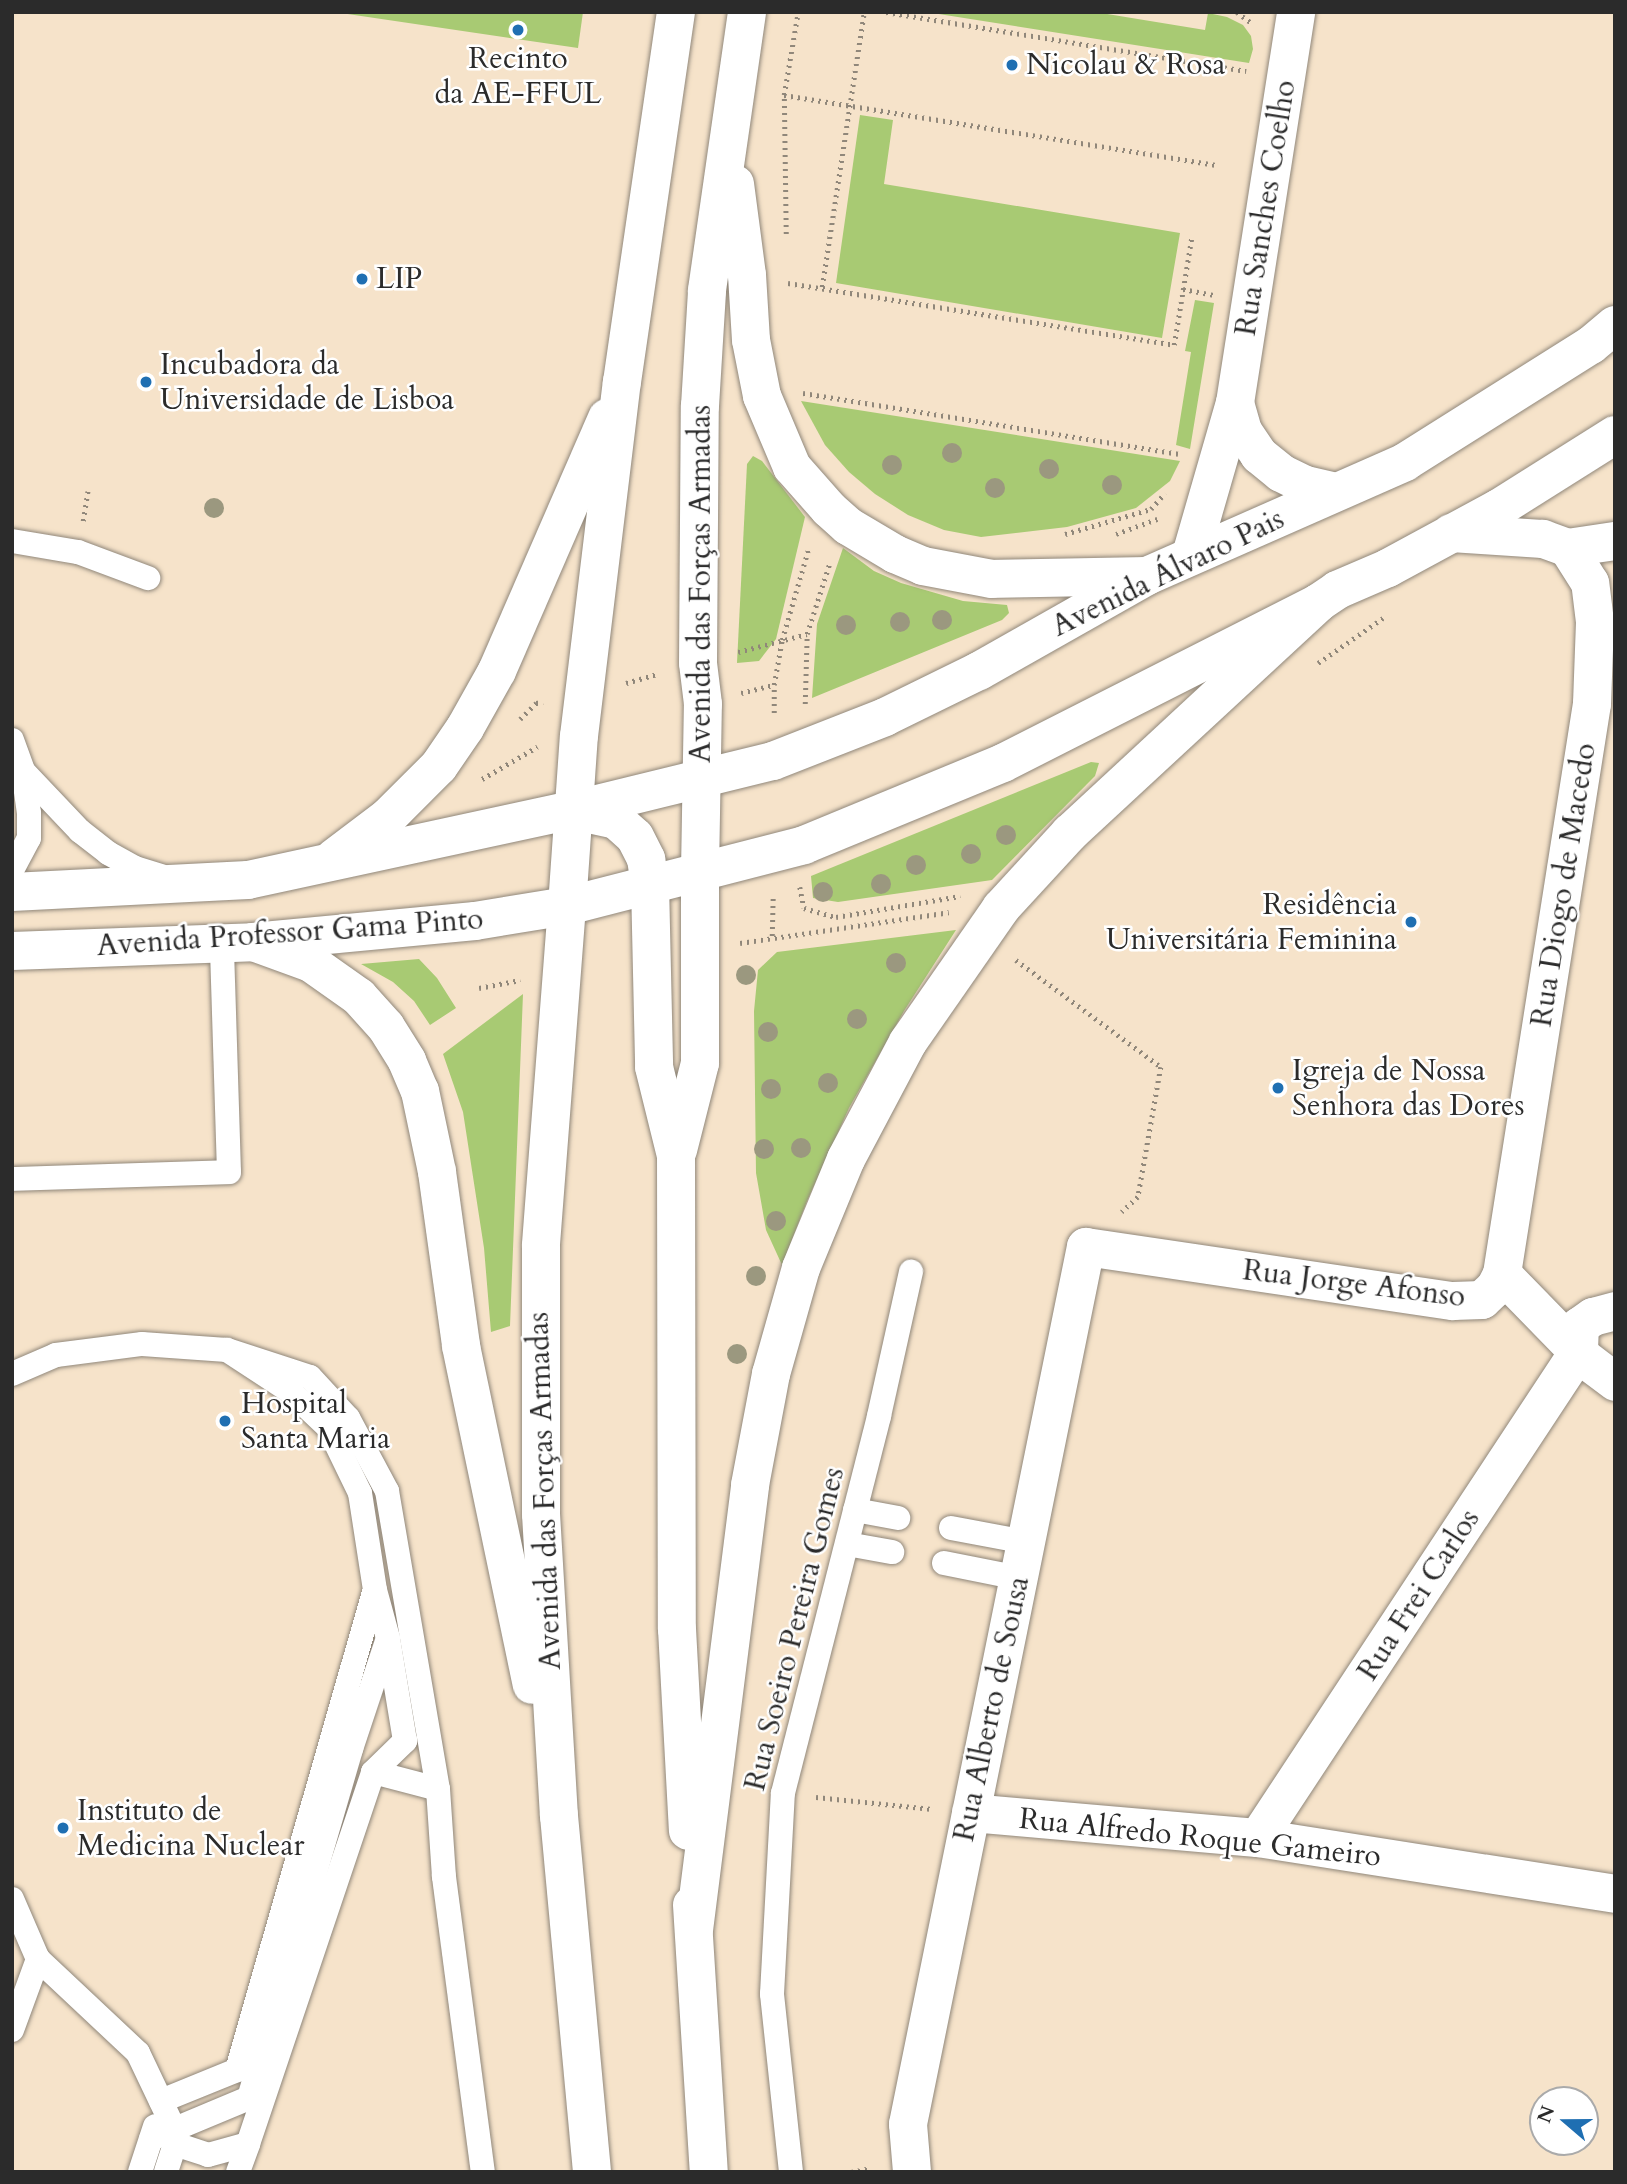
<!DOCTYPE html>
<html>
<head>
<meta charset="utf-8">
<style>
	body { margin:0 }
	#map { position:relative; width:1627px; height:2184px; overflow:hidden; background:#f6e3ca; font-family:Cardo,serif }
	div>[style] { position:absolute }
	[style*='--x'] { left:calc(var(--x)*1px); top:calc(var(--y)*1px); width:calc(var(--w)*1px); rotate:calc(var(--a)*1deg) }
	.green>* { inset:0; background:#a8ca73 }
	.path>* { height:4.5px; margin-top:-2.25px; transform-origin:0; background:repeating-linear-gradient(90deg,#90877a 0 2px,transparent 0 7px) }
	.roads { filter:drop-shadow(0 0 2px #90877a) drop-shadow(0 0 2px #90877a) }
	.lane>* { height:24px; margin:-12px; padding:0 12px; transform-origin:12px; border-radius:12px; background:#fff }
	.street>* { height:38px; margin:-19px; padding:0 19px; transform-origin:19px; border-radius:19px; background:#fff }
	.primary>* { height:38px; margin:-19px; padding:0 19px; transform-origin:19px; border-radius:19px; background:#fff }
	.highway>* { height:38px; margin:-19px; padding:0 19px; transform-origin:19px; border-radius:19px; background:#fff }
	.trees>* { width:20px; height:20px; margin:-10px; border-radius:50%; background:#9b987f }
	.dots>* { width:19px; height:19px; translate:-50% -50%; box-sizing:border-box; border:4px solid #fff; border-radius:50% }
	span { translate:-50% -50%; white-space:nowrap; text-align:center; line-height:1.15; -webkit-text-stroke:5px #fff; paint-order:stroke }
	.poi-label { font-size:30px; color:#2b2b2b }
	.left { translate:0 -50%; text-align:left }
	.right { translate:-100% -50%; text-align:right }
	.street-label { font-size:30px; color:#2b2b2b }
	.frame { position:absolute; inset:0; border:14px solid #2b2b2b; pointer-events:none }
	.north { position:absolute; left:1529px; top:2086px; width:70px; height:70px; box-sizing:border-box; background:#fff; border:2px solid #aaa; border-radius:50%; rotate:290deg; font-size:19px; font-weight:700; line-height:28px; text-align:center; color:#2b2b2b }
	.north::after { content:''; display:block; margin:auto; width:24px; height:32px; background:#1f6fb2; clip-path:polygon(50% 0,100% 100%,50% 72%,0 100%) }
</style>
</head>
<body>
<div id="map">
	<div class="green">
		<i style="clip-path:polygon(334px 12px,583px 12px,578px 48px)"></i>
		<i style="clip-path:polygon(926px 12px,1095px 12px,1205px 30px,1208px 13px,1227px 17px,1243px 25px,1251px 36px,1253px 49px,1249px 63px)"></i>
		<i style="clip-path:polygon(860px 115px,893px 120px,884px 184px,1180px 233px,1162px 338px,836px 283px)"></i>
		<i style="clip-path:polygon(1195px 300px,1214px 303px,1190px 449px,1176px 445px,1191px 352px,1185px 351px)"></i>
		<i style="clip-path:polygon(801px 401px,1180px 461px,1170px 481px,1136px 508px,1067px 527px,981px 537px,944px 530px,908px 515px,875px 494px,849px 472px,825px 445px)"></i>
		<i style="clip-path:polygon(753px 456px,762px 461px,805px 517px,776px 639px,759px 661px,737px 663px,747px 464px)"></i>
		<i style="clip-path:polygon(843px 548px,874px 571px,901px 583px,963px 601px,1007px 605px,1009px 613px,1002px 620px,812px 698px,817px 624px)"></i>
		<i style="clip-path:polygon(1091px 762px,1099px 763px,1095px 776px,992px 880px,838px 902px,813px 898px,811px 876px)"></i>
		<i style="clip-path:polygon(956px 930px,904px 1011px,849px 1108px,807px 1201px,782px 1265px,766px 1230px,756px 1173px,754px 1011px,758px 970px,777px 952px)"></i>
		<i style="clip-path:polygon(419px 959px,437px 978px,456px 1008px,430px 1025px,414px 1001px,393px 982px,361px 964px)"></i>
		<i style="clip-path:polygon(523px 994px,510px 1326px,491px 1332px,484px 1248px,463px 1112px,443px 1054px)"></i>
	</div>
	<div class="path">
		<i style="--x:886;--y:12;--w:365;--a:9.3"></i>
		<i style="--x:1237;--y:12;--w:20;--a:37"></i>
		<i style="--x:784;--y:95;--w:438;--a:9.2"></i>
		<i style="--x:786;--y:234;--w:139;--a:-90.8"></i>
		<i style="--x:784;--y:95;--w:84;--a:-80.4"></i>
		<i style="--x:788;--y:283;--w:391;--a:9.1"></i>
		<i style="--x:1174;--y:345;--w:111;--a:-80.7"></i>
		<i style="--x:822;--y:287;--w:278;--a:-81.3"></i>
		<i style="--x:1183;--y:289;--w:31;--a:11"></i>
		<i style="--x:803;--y:393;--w:380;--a:9.2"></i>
		<i style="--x:83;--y:521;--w:30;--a:-81"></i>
		<i style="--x:1065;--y:534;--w:90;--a:-16.2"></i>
		<i style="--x:1151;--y:509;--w:21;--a:-49"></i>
		<i style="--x:1116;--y:534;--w:44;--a:-20.1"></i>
		<i style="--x:738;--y:652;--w:71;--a:-14.6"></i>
		<i style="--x:1318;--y:663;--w:79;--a:-34.7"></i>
		<i style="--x:626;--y:683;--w:33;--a:-16"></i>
		<i style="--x:741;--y:693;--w:34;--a:-14"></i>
		<i style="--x:805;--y:704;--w:70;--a:-88.4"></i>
		<i style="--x:807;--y:634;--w:76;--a:-72.3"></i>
		<i style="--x:774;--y:713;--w:28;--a:-90"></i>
		<i style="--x:774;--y:685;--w:46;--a:-79.9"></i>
		<i style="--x:782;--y:640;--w:97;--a:-73.8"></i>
		<i style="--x:520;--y:719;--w:23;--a:-45"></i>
		<i style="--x:536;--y:703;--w:7;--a:-8"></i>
		<i style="--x:482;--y:779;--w:64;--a:-30.2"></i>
		<i style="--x:800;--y:887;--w:21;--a:79"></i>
		<i style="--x:804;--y:908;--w:33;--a:16"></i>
		<i style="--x:836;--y:917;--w:126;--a:-9.6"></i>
		<i style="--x:772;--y:936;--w:41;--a:-88.6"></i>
		<i style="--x:740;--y:943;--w:211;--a:-8.4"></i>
		<i style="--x:1016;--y:960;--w:180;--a:36.4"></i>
		<i style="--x:1161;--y:1067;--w:132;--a:100"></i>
		<i style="--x:1138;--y:1197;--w:22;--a:137"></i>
		<i style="--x:479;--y:988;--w:42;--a:-11"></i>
		<i style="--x:816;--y:1797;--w:117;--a:5.9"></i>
		<i style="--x:851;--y:2172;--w:20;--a:-11"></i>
	</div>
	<div class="roads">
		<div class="lane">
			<i style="--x:12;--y:541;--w:67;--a:9.5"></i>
			<i style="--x:78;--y:552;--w:75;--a:20.4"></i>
			<i style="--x:12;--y:740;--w:33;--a:70"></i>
			<i style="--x:23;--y:771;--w:42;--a:81.9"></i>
			<i style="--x:29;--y:813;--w:25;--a:90"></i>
			<i style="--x:29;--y:838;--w:36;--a:118"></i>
			<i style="--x:23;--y:771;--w:83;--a:46.5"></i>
			<i style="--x:80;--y:831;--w:36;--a:38"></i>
			<i style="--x:108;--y:853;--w:31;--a:29"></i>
			<i style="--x:135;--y:868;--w:28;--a:17"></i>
			<i style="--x:12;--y:1179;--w:217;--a:-1.8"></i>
			<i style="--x:229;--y:1172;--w:228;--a:-91.8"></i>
			<i style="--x:12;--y:1374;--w:48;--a:-23.4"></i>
			<i style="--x:56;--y:1355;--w:87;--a:-7.3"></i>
			<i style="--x:142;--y:1344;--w:85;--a:4"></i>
			<i style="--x:227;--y:1350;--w:87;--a:18"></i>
			<i style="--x:310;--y:1377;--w:56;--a:47.2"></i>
			<i style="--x:348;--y:1418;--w:83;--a:61.9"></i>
			<i style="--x:387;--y:1491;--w:302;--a:80.3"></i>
			<i style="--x:855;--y:1510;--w:44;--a:10.5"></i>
			<i style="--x:951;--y:1528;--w:76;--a:10.6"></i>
			<i style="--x:847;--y:1544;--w:46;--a:10.1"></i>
			<i style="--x:944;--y:1563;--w:76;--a:11.3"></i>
			<i style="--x:373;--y:1772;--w:67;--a:14.7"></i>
			<i style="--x:438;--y:1789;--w:88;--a:86.1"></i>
			<i style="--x:444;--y:1877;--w:298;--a:82.5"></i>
			<i style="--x:12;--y:1899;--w:65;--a:66.6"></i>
			<i style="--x:38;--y:1959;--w:137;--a:43.2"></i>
			<i style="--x:138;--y:2053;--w:86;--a:64.6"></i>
			<i style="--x:175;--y:2131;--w:13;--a:90"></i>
			<i style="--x:175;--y:2144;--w:29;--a:108"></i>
			<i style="--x:12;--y:2030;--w:76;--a:-69.9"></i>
			<i style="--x:161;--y:2101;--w:82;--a:-22.2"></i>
			<i style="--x:237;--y:2070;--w:499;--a:-74"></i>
			<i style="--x:375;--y:1590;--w:98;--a:-98.8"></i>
			<i style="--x:360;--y:1493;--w:73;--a:-115.9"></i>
			<i style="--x:328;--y:1427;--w:51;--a:-136.6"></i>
			<i style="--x:291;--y:1392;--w:77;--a:-146.7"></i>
			<i style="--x:151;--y:2139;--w:106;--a:-22.7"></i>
			<i style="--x:249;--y:2098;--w:364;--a:-73.7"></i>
			<i style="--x:351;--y:1749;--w:114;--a:-71.6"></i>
			<i style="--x:175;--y:2144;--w:35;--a:18"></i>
			<i style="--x:208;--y:2155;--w:41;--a:-15.4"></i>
			<i style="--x:248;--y:2144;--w:392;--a:-71.4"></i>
			<i style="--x:373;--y:1772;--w:45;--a:-44.1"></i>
			<i style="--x:405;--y:1741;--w:104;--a:-99.4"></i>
			<i style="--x:388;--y:1638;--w:50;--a:-105.2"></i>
			<i style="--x:140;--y:2172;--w:48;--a:-71.9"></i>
			<i style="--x:238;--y:2172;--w:30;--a:-70"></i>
			<i style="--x:791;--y:2172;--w:179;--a:-96.1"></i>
			<i style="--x:772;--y:1994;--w:201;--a:-86.9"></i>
			<i style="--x:783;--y:1793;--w:389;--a:-75.7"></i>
			<i style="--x:879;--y:1416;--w:148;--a:-77.5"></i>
		</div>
		<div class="street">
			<i style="--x:1235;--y:403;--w:29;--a:74"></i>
			<i style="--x:1243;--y:431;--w:29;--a:56"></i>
			<i style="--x:1259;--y:455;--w:28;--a:39"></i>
			<i style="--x:1281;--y:473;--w:28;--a:26"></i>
			<i style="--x:1306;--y:485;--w:31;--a:13"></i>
			<i style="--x:1568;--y:548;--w:48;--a:-8.5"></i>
			<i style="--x:1191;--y:555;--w:158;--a:-73.9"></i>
			<i style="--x:1235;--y:403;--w:396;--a:-81.1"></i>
			<i style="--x:1502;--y:1274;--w:119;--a:45.7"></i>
			<i style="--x:1585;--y:1359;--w:38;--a:37"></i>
			<i style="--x:1579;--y:1351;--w:25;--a:-88"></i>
			<i style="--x:1580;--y:1326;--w:16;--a:-35"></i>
			<i style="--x:1593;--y:1317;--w:23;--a:-15"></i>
			<i style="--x:971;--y:1813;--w:288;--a:5"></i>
			<i style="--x:1258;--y:1838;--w:361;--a:8.9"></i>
			<i style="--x:1258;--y:1838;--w:583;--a:-56.61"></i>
			<i style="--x:912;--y:2172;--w:48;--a:-94.8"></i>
			<i style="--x:908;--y:2124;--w:895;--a:-78.53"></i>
			<i style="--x:1086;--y:1247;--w:371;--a:8.4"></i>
			<i style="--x:1453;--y:1301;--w:29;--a:-2"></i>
			<i style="--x:1482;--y:1300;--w:18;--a:-43"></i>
			<i style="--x:1495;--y:1288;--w:16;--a:-63"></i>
			<i style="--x:1502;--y:1274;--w:577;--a:-81.03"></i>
			<i style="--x:1592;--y:704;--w:82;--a:-87.9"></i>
			<i style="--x:1595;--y:622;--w:39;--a:-97"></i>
			<i style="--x:1590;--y:583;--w:41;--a:-122.2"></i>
			<i style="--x:1568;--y:548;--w:27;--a:-160"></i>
			<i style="--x:1543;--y:539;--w:92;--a:-176.3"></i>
		</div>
		<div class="primary">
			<i style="--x:735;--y:184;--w:92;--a:82.5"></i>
			<i style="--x:747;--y:275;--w:65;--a:86.5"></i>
			<i style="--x:751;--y:340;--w:57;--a:78.9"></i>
			<i style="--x:762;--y:396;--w:77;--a:67.1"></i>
			<i style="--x:792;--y:467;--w:56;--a:48.6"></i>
			<i style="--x:829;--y:509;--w:25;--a:42"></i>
			<i style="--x:848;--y:526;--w:55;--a:30.8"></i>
			<i style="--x:895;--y:554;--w:30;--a:23"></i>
			<i style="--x:923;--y:566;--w:70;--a:10.7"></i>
			<i style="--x:992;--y:579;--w:150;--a:-1.1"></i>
			<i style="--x:575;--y:811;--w:42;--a:12.4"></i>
			<i style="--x:616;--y:820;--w:25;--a:42"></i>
			<i style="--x:635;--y:837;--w:25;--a:63"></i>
			<i style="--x:646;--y:859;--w:25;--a:81"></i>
			<i style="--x:334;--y:858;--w:68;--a:-37.2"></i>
			<i style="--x:388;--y:817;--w:72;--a:-45"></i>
			<i style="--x:439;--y:766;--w:46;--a:-55.6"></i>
			<i style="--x:465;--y:728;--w:65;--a:-60.7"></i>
			<i style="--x:497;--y:671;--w:276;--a:-66.5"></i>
			<i style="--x:700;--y:871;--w:167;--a:-89"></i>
			<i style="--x:703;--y:704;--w:41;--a:-97"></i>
			<i style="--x:698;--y:663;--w:257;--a:-89.6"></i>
			<i style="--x:700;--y:406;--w:116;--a:-86.5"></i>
			<i style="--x:707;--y:290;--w:281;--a:-81.8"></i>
			<i style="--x:12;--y:892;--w:236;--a:-2.9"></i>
			<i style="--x:248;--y:880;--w:332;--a:-12.2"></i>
			<i style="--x:573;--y:810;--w:206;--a:-13.8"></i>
			<i style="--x:773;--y:761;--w:120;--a:-21.4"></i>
			<i style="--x:885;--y:717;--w:105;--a:-26.1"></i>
			<i style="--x:979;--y:671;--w:193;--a:-29.5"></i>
			<i style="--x:1147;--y:576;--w:282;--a:-23.8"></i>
			<i style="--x:1405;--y:462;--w:220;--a:-32.2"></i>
			<i style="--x:1591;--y:345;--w:31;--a:-40"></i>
			<i style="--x:567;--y:906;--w:170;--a:-86"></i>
			<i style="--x:579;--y:736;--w:357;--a:-83.1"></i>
			<i style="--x:622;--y:382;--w:374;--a:-81.7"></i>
			<i style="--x:12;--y:951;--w:241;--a:-2.1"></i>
			<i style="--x:253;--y:942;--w:223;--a:-5.4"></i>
			<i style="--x:475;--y:921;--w:93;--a:-9.3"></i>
			<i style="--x:567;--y:906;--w:245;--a:-14.4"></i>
			<i style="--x:804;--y:845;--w:215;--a:-22.4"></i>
			<i style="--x:1003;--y:763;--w:353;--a:-26.9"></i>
			<i style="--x:1318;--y:603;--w:23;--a:-34"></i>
			<i style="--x:1337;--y:590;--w:56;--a:-23.3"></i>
			<i style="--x:1388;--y:568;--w:126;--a:-28.4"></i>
			<i style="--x:1499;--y:508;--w:137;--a:-32.2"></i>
		</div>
		<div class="highway">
			<i style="--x:650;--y:884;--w:183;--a:88.7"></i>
			<i style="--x:654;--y:1067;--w:92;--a:76.1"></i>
			<i style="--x:676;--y:1156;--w:473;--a:89.9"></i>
			<i style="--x:677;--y:1629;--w:202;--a:86.9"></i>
			<i style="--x:567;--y:906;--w:341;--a:94.4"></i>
			<i style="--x:541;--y:1246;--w:268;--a:90"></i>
			<i style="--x:541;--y:1514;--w:303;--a:86.6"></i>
			<i style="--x:559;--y:1816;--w:358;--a:84.7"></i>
			<i style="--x:253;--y:942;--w:62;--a:19.9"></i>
			<i style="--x:311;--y:963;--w:59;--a:35.3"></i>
			<i style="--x:359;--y:997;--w:40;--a:48"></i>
			<i style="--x:386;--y:1027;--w:40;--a:58"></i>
			<i style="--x:407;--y:1061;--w:33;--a:67"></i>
			<i style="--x:420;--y:1091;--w:83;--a:78.1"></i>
			<i style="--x:437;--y:1172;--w:176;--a:82.1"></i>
			<i style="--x:461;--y:1346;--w:346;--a:78.2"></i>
			<i style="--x:678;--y:1150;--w:90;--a:-75.8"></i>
			<i style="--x:700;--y:1063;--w:192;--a:-90"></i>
			<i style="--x:692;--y:1905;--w:268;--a:86.4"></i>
			<i style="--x:694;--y:1930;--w:449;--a:-82.8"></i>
			<i style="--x:750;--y:1485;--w:113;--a:-79.3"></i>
			<i style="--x:771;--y:1374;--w:110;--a:-74.2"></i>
			<i style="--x:801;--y:1268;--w:118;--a:-67.6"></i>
			<i style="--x:846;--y:1159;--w:132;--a:-62.1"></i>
			<i style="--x:908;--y:1042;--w:163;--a:-55.2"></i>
			<i style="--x:1001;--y:908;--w:102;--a:-47.4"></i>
			<i style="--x:1070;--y:833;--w:338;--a:-42.8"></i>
		</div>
	</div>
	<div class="trees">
		<i style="left:952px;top:453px"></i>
		<i style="left:892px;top:465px"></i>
		<i style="left:1049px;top:469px"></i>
		<i style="left:1112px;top:485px"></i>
		<i style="left:995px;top:488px"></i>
		<i style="left:214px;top:508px"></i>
		<i style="left:942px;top:620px"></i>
		<i style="left:900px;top:622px"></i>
		<i style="left:846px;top:625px"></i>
		<i style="left:1006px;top:835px"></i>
		<i style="left:971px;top:854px"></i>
		<i style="left:916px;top:865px"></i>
		<i style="left:881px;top:884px"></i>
		<i style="left:823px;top:892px"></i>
		<i style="left:896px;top:963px"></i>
		<i style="left:746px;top:975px"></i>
		<i style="left:857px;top:1019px"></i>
		<i style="left:768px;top:1032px"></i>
		<i style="left:828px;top:1083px"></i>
		<i style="left:771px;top:1089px"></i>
		<i style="left:801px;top:1148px"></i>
		<i style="left:764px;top:1149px"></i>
		<i style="left:776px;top:1221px"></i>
		<i style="left:756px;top:1276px"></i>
		<i style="left:737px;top:1354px"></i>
	</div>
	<div class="dots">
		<i style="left:518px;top:30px;background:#1f6fb2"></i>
		<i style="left:1012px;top:65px;background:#1f6fb2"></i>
		<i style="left:362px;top:279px;background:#1f6fb2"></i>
		<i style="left:146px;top:382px;background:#1f6fb2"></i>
		<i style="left:1411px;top:922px;background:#1f6fb2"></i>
		<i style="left:1278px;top:1088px;background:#1f6fb2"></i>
		<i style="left:225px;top:1421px;background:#1f6fb2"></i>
		<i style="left:63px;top:1828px;background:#1f6fb2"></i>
	</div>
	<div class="poi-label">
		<span style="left:518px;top:76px">Recinto<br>da AE-FFUL</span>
		<span class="left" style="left:1026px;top:65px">Nicolau &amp; Rosa</span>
		<span class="left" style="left:376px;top:279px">LIP</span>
		<span class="left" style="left:160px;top:382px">Incubadora da<br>Universidade de Lisboa</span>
		<span class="right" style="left:1397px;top:922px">Residência<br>Universitária Feminina</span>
		<span class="left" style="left:1292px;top:1088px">Igreja de Nossa<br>Senhora das Dores</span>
		<span class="left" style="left:241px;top:1421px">Hospital<br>Santa Maria</span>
		<span class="left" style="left:77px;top:1828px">Instituto de<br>Medicina Nuclear</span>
	</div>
	<div class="street-label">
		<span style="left:1266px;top:208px;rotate:-81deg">Rua Sanches Coelho</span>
		<span style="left:1168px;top:573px;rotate:-26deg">Avenida Álvaro Pais</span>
		<span style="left:701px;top:584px;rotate:-90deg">Avenida das Forças Armadas</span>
		<span style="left:1564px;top:885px;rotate:-81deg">Rua Diogo de Macedo</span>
		<span style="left:290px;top:933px;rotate:-4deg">Avenida Professor Gama Pinto</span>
		<span style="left:1354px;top:1284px;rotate:7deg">Rua Jorge Afonso</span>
		<span style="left:545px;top:1491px;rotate:-92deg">Avenida das Forças Armadas</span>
		<span style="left:1419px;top:1595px;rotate:-57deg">Rua Frei Carlos</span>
		<span style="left:795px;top:1629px;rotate:-76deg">Rua Soeiro Pereira Gomes</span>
		<span style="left:992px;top:1709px;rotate:-78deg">Rua Alberto de Sousa</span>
		<span style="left:1200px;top:1838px;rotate:6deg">Rua Alfredo Roque Gameiro</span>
	</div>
	<div class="frame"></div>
	<div class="north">N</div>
</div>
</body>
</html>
